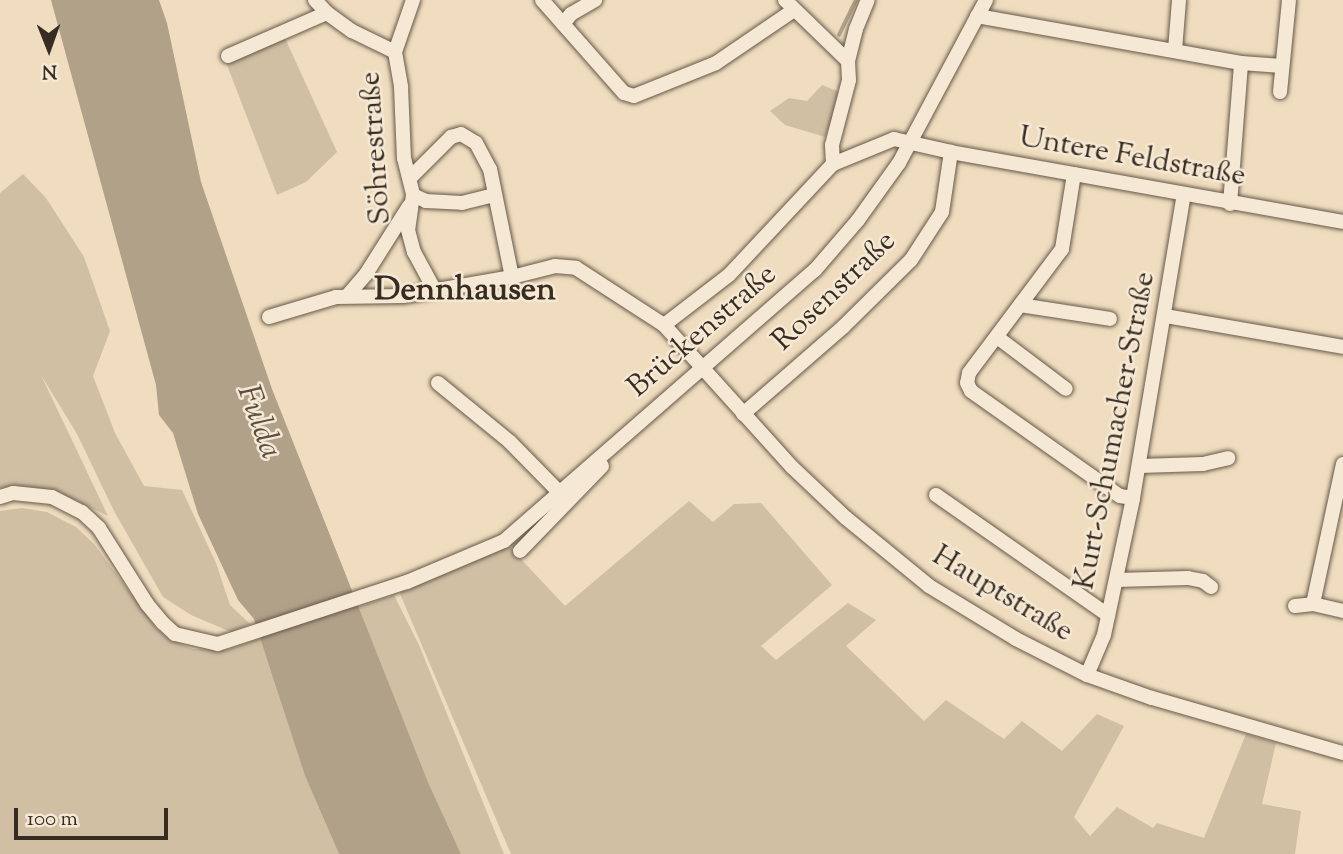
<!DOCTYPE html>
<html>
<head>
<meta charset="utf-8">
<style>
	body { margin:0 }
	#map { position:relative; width:1343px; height:854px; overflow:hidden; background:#f0ddbf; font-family:"Sorts Mill Goudy",serif }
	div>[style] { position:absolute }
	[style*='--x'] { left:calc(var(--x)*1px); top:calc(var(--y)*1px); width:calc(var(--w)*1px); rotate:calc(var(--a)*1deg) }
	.green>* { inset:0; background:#d1bfa4 }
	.water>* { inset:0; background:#b1a189 }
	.stream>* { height:3.5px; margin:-1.75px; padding:0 1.75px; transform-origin:1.75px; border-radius:1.75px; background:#b1a189 }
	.roads { filter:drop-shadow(0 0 2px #655848) drop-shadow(0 0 2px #655848) }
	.minor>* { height:14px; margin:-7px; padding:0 7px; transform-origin:7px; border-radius:7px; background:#f5e9d5 }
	span { translate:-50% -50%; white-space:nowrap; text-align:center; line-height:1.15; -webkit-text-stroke:5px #f5e9d5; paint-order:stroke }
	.street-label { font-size:30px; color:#372c21 }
	.water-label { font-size:32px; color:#5c4f40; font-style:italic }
	.quarter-label { font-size:33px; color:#372c21; font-weight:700 }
	.north { position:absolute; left:14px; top:14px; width:70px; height:70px; -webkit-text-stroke:5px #f5e9d5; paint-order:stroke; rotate:179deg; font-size:19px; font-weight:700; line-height:28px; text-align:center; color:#372c21 }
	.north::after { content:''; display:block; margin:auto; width:24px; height:32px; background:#372c21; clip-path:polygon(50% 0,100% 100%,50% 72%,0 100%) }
	.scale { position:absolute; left:14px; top:808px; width:154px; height:32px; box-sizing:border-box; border:4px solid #372c21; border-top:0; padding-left:9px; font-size:21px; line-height:24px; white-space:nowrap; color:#372c21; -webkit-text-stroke:5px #f5e9d5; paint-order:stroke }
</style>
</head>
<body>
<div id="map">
	<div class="green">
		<i style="clip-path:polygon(284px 36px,337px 152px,306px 182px,277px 195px,225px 60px)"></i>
		<i style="clip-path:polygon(822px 85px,842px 93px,825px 137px,785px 125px,770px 111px,789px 98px,807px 101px)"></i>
		<i style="clip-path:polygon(23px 174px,46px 198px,84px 257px,110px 331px,93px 376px,115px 433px,144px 486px,182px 490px,216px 563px,230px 605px,250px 624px,231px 632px,191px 615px,163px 597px,114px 511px,77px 434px,41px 375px,108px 516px,54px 490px,14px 485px,0 488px,0 193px)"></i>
		<i style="clip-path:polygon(689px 501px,713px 522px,734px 504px,761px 503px,832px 585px,761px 646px,776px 660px,848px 603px,876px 620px,846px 646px,924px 721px,946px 700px,1004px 739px,1022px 721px,1062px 751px,1097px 714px,1124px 726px,1074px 817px,1090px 836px,1117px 807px,1153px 828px,1157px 823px,1204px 838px,1246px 734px,1276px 743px,1262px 804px,1301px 811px,1295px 854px,511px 854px,400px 594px,407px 582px,504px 541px,565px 606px)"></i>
		<i style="clip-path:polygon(22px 508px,47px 512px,76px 527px,94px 544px,156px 628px,170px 640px,193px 649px,227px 650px,261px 638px,305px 776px,339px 854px,0 854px,0 511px)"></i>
		<i style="clip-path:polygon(394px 595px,419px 645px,504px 854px,461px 854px,428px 782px,358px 607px)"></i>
	</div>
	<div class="water">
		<i style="clip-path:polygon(51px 0,159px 0,167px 23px,201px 182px,272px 389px,428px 782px,461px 854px,339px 854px,305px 776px,254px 619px,238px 600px,198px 514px,173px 433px,159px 415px,156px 385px)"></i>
	</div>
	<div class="stream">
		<i style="--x:839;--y:35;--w:39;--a:-64"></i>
	</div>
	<div class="roads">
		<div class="minor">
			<i style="--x:315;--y:0;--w:18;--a:47"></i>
			<i style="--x:413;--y:0;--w:55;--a:109.1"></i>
			<i style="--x:395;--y:52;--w:36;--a:80"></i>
			<i style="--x:401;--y:87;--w:71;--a:87.6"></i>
			<i style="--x:404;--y:158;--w:38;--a:76"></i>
			<i style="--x:413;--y:195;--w:35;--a:98"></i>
			<i style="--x:408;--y:230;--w:23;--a:75"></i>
			<i style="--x:414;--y:252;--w:42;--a:61.6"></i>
			<i style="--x:542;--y:0;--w:124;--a:48.6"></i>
			<i style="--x:624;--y:93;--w:10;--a:17"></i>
			<i style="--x:634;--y:96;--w:88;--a:-21.9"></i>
			<i style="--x:716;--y:63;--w:94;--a:-34.2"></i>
			<i style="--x:785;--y:0;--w:88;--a:44.1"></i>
			<i style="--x:977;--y:16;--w:268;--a:10.1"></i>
			<i style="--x:1241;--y:63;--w:41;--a:4.2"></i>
			<i style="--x:563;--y:24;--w:13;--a:-51"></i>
			<i style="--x:571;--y:14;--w:28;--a:-30"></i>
			<i style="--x:1175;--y:50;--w:50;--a:-85.4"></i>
			<i style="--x:228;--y:56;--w:108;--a:-23.5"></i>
			<i style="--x:327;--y:13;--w:31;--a:36"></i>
			<i style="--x:352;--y:31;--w:48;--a:26"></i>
			<i style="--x:1280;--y:92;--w:92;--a:-84.4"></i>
			<i style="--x:833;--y:164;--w:19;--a:-93"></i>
			<i style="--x:832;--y:145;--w:67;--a:-75.3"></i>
			<i style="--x:849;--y:80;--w:19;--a:-93"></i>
			<i style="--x:848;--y:61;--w:33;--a:-76"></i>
			<i style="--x:856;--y:29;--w:31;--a:-68"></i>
			<i style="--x:1074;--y:174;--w:76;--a:99.1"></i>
			<i style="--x:1062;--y:249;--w:155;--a:126.9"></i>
			<i style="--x:969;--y:373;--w:10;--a:101"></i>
			<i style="--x:967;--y:383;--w:9;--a:63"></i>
			<i style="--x:971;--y:391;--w:182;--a:35.2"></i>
			<i style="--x:1120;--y:496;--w:13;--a:9"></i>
			<i style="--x:411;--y:177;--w:57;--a:-45"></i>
			<i style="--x:451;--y:137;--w:10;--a:-17"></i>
			<i style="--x:461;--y:134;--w:17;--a:31"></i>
			<i style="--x:476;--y:143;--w:30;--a:62"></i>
			<i style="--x:490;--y:169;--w:110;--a:78.5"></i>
			<i style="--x:413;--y:195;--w:14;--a:25"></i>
			<i style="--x:426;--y:201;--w:36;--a:3"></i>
			<i style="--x:462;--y:203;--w:33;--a:-14"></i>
			<i style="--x:1230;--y:204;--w:141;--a:-85.5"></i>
			<i style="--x:347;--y:296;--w:29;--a:-49"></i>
			<i style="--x:366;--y:274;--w:80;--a:-57.7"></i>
			<i style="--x:1020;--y:305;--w:91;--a:8.8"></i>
			<i style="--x:1166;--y:316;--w:180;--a:9.9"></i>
			<i style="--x:269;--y:317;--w:70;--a:-16.6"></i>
			<i style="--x:336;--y:297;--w:67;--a:-0.9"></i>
			<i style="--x:403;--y:296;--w:111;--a:-9.9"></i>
			<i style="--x:512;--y:277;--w:44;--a:-14.3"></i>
			<i style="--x:555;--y:266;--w:21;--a:5"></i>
			<i style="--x:576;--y:268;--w:105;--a:32.9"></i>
			<i style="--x:664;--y:325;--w:191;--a:48"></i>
			<i style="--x:792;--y:467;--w:74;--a:43.4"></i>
			<i style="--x:846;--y:518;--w:107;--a:39.3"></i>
			<i style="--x:929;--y:586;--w:102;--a:31.3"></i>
			<i style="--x:1016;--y:639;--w:80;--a:26.9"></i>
			<i style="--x:1087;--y:675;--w:69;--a:19.5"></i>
			<i style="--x:1152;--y:698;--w:199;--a:16.1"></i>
			<i style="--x:664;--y:325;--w:82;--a:-37.6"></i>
			<i style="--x:729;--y:275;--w:152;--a:-46.9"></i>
			<i style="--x:833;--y:164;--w:66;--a:-22.3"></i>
			<i style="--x:894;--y:139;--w:58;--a:12.8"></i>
			<i style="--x:951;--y:152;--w:398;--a:10.1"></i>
			<i style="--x:997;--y:337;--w:86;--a:37"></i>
			<i style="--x:438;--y:383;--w:93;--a:39.3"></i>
			<i style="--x:510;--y:442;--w:70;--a:45.6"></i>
			<i style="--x:743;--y:414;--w:133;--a:-41"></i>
			<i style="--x:843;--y:327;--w:95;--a:-44.6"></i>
			<i style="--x:911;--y:260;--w:57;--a:-57.1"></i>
			<i style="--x:942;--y:212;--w:61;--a:-81.5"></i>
			<i style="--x:1343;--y:464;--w:143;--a:102.1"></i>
			<i style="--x:1313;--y:604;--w:31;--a:13"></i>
			<i style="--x:1139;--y:466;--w:64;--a:-1.8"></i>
			<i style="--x:1203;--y:464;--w:26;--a:-13"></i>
			<i style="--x:936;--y:495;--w:210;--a:34.9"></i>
			<i style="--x:0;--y:497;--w:14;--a:-17"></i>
			<i style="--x:13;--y:493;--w:39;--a:6"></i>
			<i style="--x:52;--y:497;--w:34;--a:27"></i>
			<i style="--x:82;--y:512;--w:23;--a:43"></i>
			<i style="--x:99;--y:528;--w:90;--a:57.7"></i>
			<i style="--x:147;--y:604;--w:25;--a:50"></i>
			<i style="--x:163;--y:623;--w:16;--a:43"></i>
			<i style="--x:175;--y:634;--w:44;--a:13.1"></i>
			<i style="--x:218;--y:644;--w:199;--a:-18.2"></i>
			<i style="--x:407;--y:582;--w:105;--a:-22.9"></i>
			<i style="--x:504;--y:541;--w:413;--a:-41.1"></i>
			<i style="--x:815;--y:270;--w:66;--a:-49.3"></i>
			<i style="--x:858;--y:220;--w:70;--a:-54.3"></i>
			<i style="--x:899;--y:163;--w:185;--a:-61.9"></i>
			<i style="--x:520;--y:551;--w:118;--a:-46"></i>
			<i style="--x:1116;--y:580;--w:72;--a:-1.6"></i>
			<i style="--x:1188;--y:578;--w:15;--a:11"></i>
			<i style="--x:1203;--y:581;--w:10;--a:37"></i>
			<i style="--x:1295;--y:606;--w:18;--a:-6"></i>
			<i style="--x:1087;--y:675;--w:43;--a:-67"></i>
			<i style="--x:1104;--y:635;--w:140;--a:-78"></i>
			<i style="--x:1133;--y:498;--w:308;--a:-80.5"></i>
		</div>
	</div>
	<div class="street-label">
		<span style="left:377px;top:148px;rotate:-94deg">Söhrestraße</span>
		<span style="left:1132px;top:158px;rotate:10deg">Untere Feldstraße</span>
		<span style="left:835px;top:292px;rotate:-44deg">Rosenstraße</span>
		<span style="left:703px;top:332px;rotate:-41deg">Brückenstraße</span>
		<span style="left:1116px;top:431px;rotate:-79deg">Kurt-Schumacher-Straße</span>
		<span style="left:1002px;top:595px;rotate:31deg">Hauptstraße</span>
	</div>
	<div class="water-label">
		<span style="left:258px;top:422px;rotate:70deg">Fulda</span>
	</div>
	<div class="quarter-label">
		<span style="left:465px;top:292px">Dennhausen</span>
	</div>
	<div class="north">N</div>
	<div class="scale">100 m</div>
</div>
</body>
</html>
